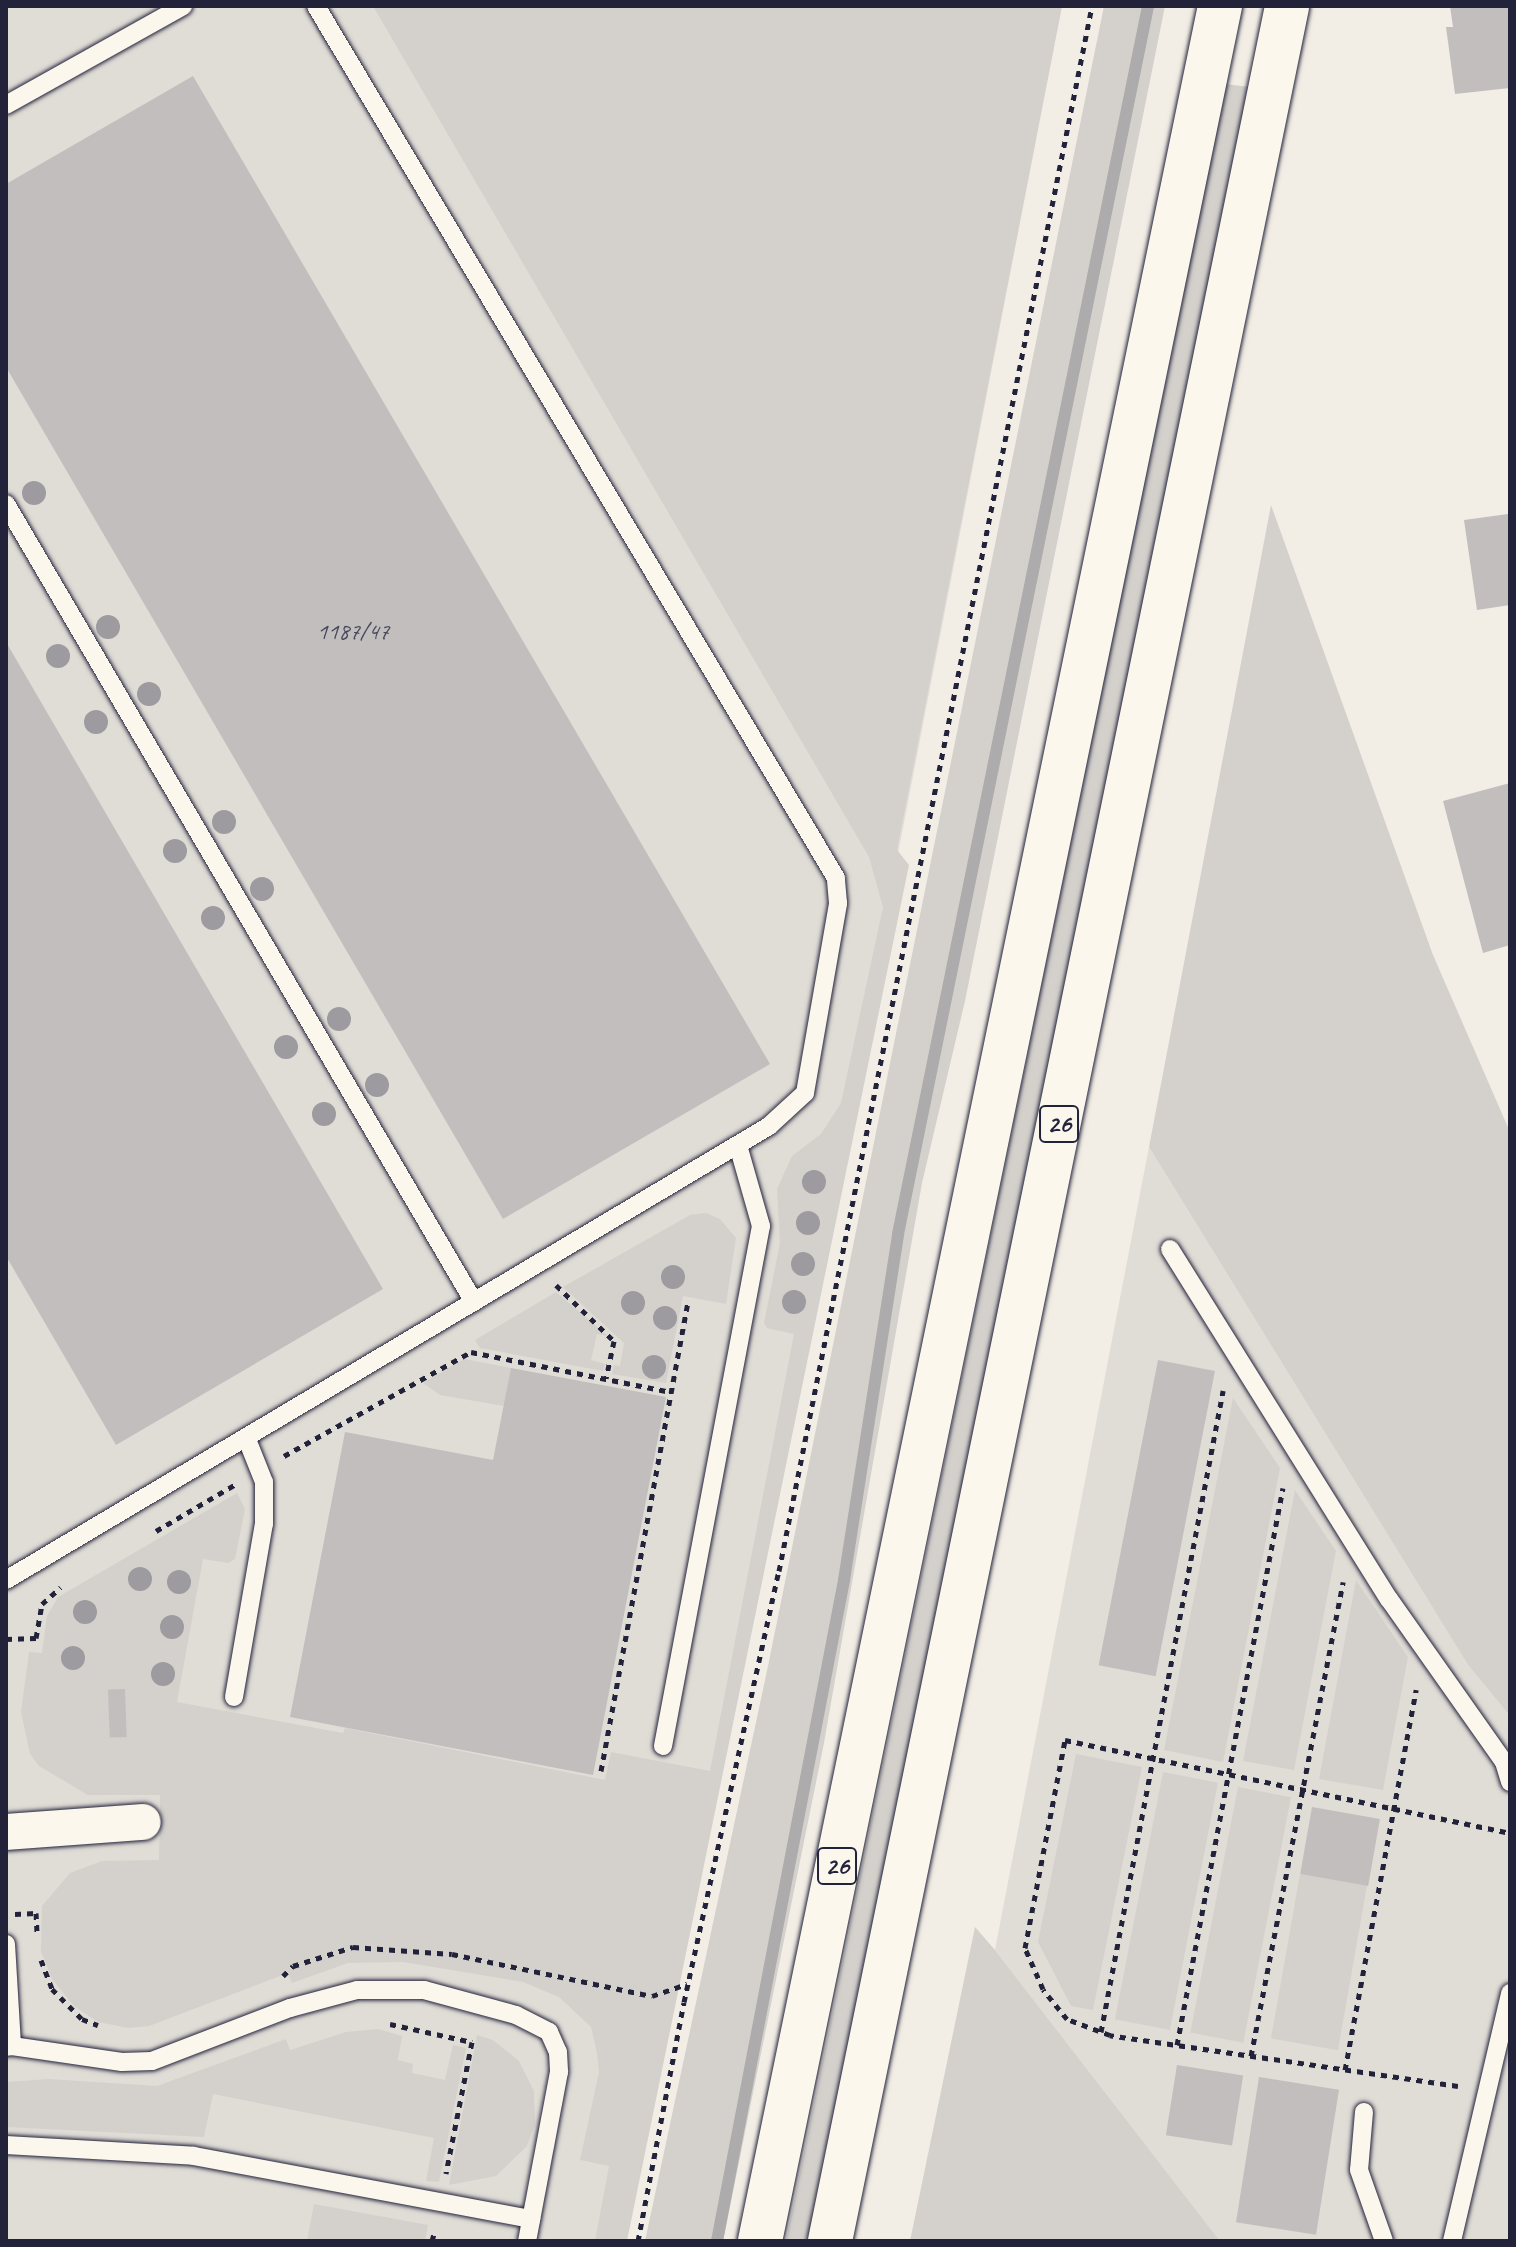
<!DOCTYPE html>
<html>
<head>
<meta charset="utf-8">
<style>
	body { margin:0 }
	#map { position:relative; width:1516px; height:2247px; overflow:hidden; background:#f2eee5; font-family:Caveat,sans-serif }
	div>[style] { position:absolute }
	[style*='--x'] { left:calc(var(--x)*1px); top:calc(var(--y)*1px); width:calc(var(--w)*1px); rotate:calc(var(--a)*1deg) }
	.built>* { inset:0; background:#e0dcd6 }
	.green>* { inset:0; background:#d4d1cc; transform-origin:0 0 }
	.stream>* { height:12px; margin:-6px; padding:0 6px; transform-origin:6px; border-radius:6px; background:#aeabad }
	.building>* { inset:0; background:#c2bebe; transform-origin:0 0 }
	.path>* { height:5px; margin-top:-2.5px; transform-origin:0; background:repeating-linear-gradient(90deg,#22223b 0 6px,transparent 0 12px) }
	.roads { filter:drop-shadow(0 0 2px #22223b) drop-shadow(0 0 2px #22223b) }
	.lane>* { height:18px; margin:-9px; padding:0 9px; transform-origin:9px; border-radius:9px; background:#fbf7ec }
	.street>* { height:36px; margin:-18px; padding:0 18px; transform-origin:18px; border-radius:18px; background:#fbf7ec }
	.highway>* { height:44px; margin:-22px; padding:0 22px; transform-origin:22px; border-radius:22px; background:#fbf7ec }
	.trees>* { width:24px; height:24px; margin:-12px; border-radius:50%; background:#9d9b9f }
	span { translate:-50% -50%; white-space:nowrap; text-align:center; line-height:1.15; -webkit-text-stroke:8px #fbf7ec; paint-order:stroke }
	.number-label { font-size:24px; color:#4a495c }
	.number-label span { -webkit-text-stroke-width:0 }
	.shield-label span { padding:2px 6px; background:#fbf7ec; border:2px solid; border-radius:6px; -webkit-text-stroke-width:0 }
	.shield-label { font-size:26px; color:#22223b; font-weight:700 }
	.frame { position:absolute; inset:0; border:8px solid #22223b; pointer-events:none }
</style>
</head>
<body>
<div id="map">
	<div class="built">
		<i style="clip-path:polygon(6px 6px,1062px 6px,853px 1086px,614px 2241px,6px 2241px)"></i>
		<i style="clip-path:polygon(1149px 1147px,1468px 1665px,1510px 1716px,1510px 2241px,1220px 2241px,995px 1950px)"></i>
	</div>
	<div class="green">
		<i style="clip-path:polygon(373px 6px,1062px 6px,897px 850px,909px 865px,627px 2241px,595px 2241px,609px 2166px,580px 2160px,599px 2072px,597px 2053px,591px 2027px,559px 1997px,523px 1982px,403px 1962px,348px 1963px,292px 1983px,288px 1973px,149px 2026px,128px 2028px,98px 2022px,74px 2006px,52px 1979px,41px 1951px,42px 1906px,70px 1873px,102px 1861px,159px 1860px,160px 1795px,88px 1795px,39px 1766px,30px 1754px,21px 1712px,29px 1652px,42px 1653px,47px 1616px,58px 1597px,237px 1493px,245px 1509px,235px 1559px,228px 1563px,203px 1559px,177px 1702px,343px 1733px,345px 1728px,605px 1780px,611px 1752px,710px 1771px,794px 1334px,767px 1328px,764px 1323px,780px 1243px,777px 1189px,792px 1156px,821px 1134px,841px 1103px,883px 907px,869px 857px)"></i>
		<i style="clip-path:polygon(1104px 6px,1165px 6px,965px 1001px,922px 1183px,824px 1743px,723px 2241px,645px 2241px,768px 1666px)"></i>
		<i style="clip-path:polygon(1225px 84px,1250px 87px,818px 2241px,786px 2241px)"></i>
		<i style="clip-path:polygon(1271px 505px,1433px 955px,1510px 1132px,1510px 1716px,1468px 1665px,1149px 1147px)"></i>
		<i style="clip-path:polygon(706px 1213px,720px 1219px,736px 1238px,726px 1304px,683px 1296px,666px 1383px,612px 1374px,614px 1365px,620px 1366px,624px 1343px,563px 1287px,690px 1215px)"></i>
		<i style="clip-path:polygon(556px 1292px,608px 1336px,597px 1334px,591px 1360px,605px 1364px,603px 1371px,480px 1348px,475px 1340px)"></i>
		<i style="clip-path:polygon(464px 1359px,511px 1368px,504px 1406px,440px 1395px,423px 1383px)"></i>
		<i style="clip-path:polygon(1233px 1398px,1280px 1468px,1223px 1762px,1164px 1750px)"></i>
		<i style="clip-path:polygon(1295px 1490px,1336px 1551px,1294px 1770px,1243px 1761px)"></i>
		<i style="clip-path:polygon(1356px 1580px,1408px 1657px,1383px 1790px,1319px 1779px)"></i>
		<i style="clip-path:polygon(1076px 1754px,1142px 1767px,1093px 2010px,1071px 2006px,1038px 1942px)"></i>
		<i style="left:1163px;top:1772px;width:56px;height:252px;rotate:11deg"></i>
		<i style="left:1238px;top:1787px;width:54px;height:250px;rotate:11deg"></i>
		<i style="left:1300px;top:1874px;width:68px;height:167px;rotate:10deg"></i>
		<i style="clip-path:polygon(975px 1927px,995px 1950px,1220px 2241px,910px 2241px)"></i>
		<i style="clip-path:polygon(378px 2029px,402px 2036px,398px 2060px,413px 2064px,412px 2073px,445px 2080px,453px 2045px,466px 2048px,439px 2182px,426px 2181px,434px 2138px,213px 2094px,204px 2137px,6px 2127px,6px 2082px,49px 2079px,157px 2086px,286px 2039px,290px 2050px,346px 2032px)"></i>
		<i style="clip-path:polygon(477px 2035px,493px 2040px,519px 2061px,534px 2091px,535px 2124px,527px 2146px,496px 2176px,449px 2185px)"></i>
		<i style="clip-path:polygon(314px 2204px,428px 2225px,425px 2241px,307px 2241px)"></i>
	</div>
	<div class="stream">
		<i style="--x:717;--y:2241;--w:673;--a:-79.12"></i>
		<i style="--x:844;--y:1580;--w:350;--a:-81.1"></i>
		<i style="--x:898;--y:1234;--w:1253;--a:-78.49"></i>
	</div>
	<div class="building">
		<i style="clip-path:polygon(1450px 6px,1510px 6px,1510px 88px,1455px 94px,1446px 27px,1453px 27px)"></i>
		<i style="clip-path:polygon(193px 76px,770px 1064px,503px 1219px,6px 367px,6px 184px)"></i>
		<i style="clip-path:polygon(1508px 514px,1510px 605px,1477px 610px,1464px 520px)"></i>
		<i style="clip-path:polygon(6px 642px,383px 1289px,116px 1445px,6px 1256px)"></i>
		<i style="clip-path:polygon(1510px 783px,1510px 945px,1483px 953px,1443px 801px)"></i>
		<i style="left:1158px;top:1360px;width:58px;height:311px;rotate:11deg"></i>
		<i style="clip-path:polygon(511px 1368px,666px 1397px,593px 1775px,290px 1717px,345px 1432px,493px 1460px)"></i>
		<i style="left:125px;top:1689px;width:48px;height:17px;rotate:88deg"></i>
		<i style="left:1312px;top:1807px;width:69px;height:68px;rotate:10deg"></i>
		<i style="left:1177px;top:2065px;width:67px;height:71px;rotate:9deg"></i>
		<i style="left:1259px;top:2077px;width:81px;height:147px;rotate:9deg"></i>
	</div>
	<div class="path">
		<i style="--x:556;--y:1285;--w:81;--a:44"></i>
		<i style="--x:614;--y:1341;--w:38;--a:102"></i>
		<i style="--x:284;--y:1456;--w:214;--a:-29.1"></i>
		<i style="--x:471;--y:1352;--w:204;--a:11.3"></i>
		<i style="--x:156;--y:1531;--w:91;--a:-30.5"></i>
		<i style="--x:6;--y:1639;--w:30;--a:-2"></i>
		<i style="--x:36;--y:1638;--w:35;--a:-80"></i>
		<i style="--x:42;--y:1604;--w:25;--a:-42"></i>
		<i style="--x:601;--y:1771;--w:477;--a:-79.5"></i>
		<i style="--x:15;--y:1914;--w:21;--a:-3"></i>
		<i style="--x:36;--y:1913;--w:22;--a:87"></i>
		<i style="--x:41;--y:1960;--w:31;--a:69"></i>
		<i style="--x:52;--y:1989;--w:42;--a:45"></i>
		<i style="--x:82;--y:2019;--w:17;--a:21"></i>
		<i style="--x:283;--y:1976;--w:14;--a:-45"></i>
		<i style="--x:293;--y:1966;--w:63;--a:-17.6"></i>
		<i style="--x:353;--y:1947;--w:99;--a:4"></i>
		<i style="--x:452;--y:1954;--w:204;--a:11.9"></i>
		<i style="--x:652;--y:1996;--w:37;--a:-19"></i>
		<i style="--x:390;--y:2024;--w:84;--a:12.4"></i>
		<i style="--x:472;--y:2042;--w:134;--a:101.2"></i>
		<i style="--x:1101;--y:2032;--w:653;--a:-79.22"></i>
		<i style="--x:1177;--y:2045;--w:567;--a:-79.23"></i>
		<i style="--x:1251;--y:2056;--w:483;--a:-79"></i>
		<i style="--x:1345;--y:2070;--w:387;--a:-79.4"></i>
		<i style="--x:1458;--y:2086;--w:352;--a:-171.7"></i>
		<i style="--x:1110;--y:2035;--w:46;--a:-159.6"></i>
		<i style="--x:1067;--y:2019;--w:38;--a:-129"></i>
		<i style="--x:1043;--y:1989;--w:45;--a:-113.7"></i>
		<i style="--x:1025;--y:1948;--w:212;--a:-79.1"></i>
		<i style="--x:1065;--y:1740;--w:455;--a:11.8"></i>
		<i style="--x:432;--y:2241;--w:11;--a:-75"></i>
		<i style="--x:638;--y:2241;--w:243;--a:-79.1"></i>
		<i style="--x:684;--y:2002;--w:441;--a:-77.6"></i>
		<i style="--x:779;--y:1571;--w:1596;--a:-78.69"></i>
	</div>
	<div class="roads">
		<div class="lane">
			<i style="--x:6;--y:105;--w:203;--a:-29.2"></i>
			<i style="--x:6;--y:504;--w:925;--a:59.61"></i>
			<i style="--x:1170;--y:1249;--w:413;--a:58"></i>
			<i style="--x:1389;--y:1599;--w:199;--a:54.8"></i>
			<i style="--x:1504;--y:1762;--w:21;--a:73"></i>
			<i style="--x:6;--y:1580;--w:888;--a:-30.75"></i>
			<i style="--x:769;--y:1126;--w:49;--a:-42.5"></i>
			<i style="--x:805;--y:1093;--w:193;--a:-80.1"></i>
			<i style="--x:838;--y:903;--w:25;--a:-95"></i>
			<i style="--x:836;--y:878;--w:1015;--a:-120.81"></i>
			<i style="--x:234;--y:1697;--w:176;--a:-80.2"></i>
			<i style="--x:264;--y:1524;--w:42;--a:-90"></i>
			<i style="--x:264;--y:1482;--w:48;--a:-111.8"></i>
			<i style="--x:663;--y:1746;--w:529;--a:-79.33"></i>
			<i style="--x:761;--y:1226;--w:84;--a:-105.9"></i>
			<i style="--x:6;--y:1944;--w:102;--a:86.6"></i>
			<i style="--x:12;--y:2046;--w:6;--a:171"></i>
			<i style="--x:12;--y:2046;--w:111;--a:8.3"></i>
			<i style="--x:122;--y:2062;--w:30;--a:-2"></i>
			<i style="--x:152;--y:2061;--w:148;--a:-21"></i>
			<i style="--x:290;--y:2008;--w:69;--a:-15"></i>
			<i style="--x:357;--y:1990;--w:67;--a:0"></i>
			<i style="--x:424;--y:1990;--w:95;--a:15.2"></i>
			<i style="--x:516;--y:2015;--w:37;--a:27"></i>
			<i style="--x:549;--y:2032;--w:22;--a:66"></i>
			<i style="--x:558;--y:2052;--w:20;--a:87"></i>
			<i style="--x:559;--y:2072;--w:172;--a:100.7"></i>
			<i style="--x:1364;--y:2112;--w:58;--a:94.9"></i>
			<i style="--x:1359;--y:2170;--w:75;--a:70.6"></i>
			<i style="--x:6;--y:2145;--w:188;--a:3.3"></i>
			<i style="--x:194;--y:2156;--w:343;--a:10.6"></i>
			<i style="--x:1452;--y:2241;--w:255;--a:-76.8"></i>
		</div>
		<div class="street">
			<i style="--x:6;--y:1832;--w:137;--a:-4.2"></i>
		</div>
		<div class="highway">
			<i style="--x:760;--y:2241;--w:2282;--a:-78.37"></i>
			<i style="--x:830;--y:2241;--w:2281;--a:-78.44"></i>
		</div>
	</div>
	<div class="trees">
		<i style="left:34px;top:493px"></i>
		<i style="left:108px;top:627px"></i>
		<i style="left:58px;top:656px"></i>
		<i style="left:149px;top:694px"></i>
		<i style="left:96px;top:722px"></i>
		<i style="left:224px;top:822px"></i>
		<i style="left:175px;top:851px"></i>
		<i style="left:262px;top:889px"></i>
		<i style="left:213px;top:918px"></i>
		<i style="left:339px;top:1019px"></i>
		<i style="left:286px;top:1047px"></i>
		<i style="left:377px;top:1085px"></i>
		<i style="left:324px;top:1114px"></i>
		<i style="left:814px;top:1182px"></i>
		<i style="left:808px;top:1223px"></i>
		<i style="left:803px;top:1264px"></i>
		<i style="left:673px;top:1277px"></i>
		<i style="left:794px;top:1302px"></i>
		<i style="left:633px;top:1303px"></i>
		<i style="left:665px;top:1318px"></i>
		<i style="left:654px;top:1367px"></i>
		<i style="left:140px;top:1579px"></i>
		<i style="left:179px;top:1582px"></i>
		<i style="left:85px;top:1612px"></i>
		<i style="left:172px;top:1627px"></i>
		<i style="left:73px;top:1658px"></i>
		<i style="left:163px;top:1674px"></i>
	</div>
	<div class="number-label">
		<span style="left:353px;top:632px">1187/47</span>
	</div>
	<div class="shield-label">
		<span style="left:1059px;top:1124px">26</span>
		<span style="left:837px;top:1866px">26</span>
	</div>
	<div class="frame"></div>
</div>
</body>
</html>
